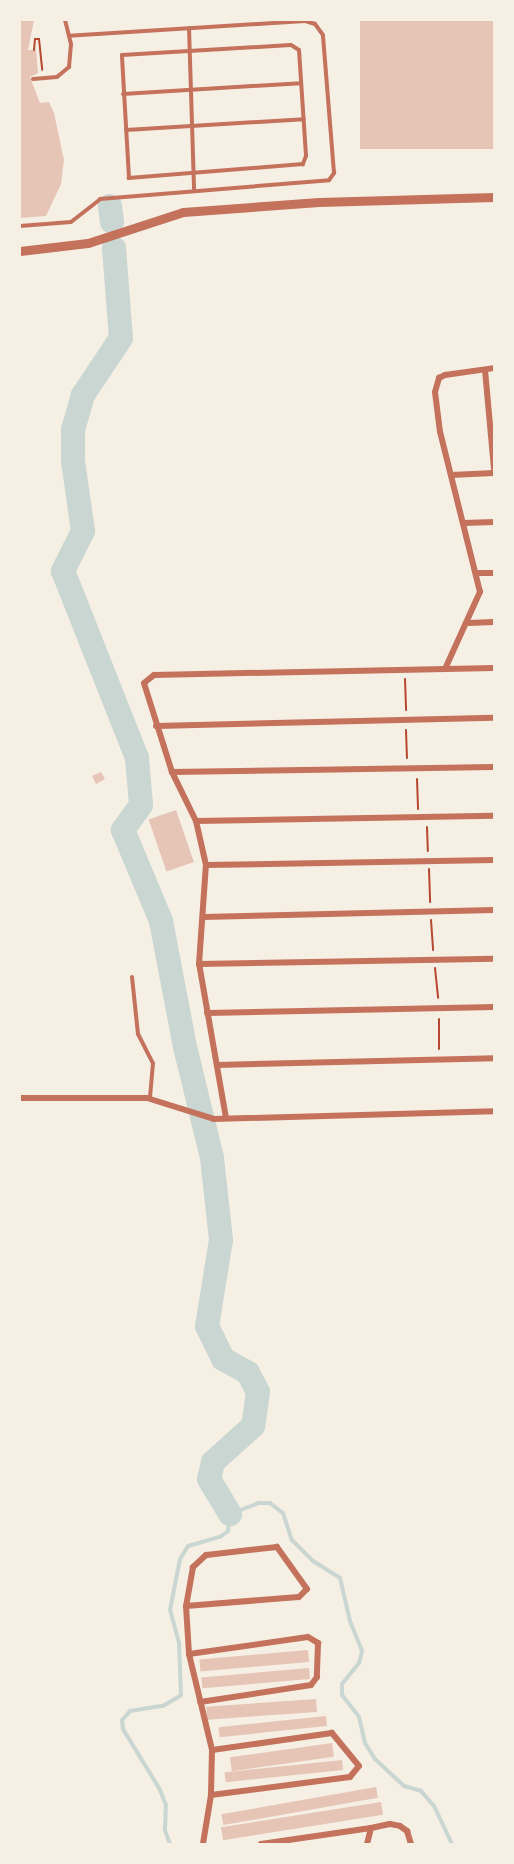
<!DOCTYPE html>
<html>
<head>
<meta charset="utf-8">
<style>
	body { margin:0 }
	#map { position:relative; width:514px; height:1864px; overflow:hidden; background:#f6efe4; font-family:"Exo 2",sans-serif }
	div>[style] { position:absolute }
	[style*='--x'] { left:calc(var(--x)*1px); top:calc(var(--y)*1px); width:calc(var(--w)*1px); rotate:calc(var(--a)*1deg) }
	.stream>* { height:4px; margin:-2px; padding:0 2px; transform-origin:2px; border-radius:2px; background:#c9d6d2 }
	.river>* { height:24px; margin:-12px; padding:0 12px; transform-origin:12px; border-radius:12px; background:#c9d6d2 }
	.building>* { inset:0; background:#e6c5b7; transform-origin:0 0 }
	.path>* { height:2px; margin:-1px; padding:0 1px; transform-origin:1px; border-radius:1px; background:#b5482f }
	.service>* { height:4px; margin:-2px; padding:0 2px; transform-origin:2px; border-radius:2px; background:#c5725c }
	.minor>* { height:6px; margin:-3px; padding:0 3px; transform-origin:3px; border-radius:3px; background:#c5725c }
	.tertiary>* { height:9px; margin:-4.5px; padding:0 4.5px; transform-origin:4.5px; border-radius:4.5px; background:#c5725c }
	span { translate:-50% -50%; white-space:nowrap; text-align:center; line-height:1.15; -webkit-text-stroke:4.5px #f6efe4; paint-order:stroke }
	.frame { position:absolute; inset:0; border:21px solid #f6efe4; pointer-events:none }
</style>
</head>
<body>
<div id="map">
	<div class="stream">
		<i style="--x:170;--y:1844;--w:15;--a:-110"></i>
		<i style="--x:165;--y:1830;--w:25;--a:-88"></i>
		<i style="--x:166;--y:1805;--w:18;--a:-112"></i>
		<i style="--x:159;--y:1788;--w:69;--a:-121.4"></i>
		<i style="--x:123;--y:1729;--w:9;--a:-96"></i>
		<i style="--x:122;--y:1720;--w:12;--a:-48"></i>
		<i style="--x:130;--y:1711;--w:33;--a:-9"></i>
		<i style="--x:163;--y:1706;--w:21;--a:-31"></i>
		<i style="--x:181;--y:1695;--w:52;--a:-92.2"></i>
		<i style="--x:179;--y:1643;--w:34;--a:-105"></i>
		<i style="--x:170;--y:1610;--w:52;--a:-78.9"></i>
		<i style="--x:180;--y:1559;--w:15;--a:-58"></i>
		<i style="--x:188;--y:1546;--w:33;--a:-16"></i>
		<i style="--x:220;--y:1537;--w:10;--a:-37"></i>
		<i style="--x:228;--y:1531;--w:17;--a:-83"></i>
		<i style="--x:230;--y:1514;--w:31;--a:-21"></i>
		<i style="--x:259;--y:1503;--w:11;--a:0"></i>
		<i style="--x:270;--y:1503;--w:16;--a:38"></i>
		<i style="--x:283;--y:1513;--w:28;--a:72"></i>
		<i style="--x:292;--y:1540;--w:30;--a:45"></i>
		<i style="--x:313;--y:1561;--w:32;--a:32"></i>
		<i style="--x:340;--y:1578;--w:44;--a:76.9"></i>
		<i style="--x:350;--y:1621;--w:32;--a:68"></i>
		<i style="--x:362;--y:1651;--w:12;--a:104"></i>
		<i style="--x:359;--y:1663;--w:27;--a:129"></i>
		<i style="--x:342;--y:1684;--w:11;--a:90"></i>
		<i style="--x:342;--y:1695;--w:28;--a:52"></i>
		<i style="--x:359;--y:1717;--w:27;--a:77"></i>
		<i style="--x:365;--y:1743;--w:19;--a:58"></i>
		<i style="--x:375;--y:1759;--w:40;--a:43"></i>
		<i style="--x:404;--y:1786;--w:18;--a:16"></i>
		<i style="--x:421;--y:1791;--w:20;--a:49"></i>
		<i style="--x:434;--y:1806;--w:42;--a:64.7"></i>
	</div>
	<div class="river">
		<i style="--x:110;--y:206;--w:16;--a:83"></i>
		<i style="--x:114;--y:248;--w:90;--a:85.6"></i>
		<i style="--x:121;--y:338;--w:69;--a:123.7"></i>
		<i style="--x:83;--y:395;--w:35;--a:106"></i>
		<i style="--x:73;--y:429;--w:32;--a:90"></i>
		<i style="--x:73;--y:461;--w:71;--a:81.9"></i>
		<i style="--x:83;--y:531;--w:45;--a:116.6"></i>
		<i style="--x:63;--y:571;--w:201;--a:68.4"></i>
		<i style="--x:137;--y:758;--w:47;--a:85.1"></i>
		<i style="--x:141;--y:805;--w:31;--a:126"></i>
		<i style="--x:123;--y:830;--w:99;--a:67.3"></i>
		<i style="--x:161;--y:921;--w:128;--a:79.2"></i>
		<i style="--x:185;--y:1047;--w:114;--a:76.3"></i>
		<i style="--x:212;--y:1158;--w:82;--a:83.7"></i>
		<i style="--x:221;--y:1240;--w:87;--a:99.2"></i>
		<i style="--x:207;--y:1326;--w:37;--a:64"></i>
		<i style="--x:223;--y:1359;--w:29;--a:29"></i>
		<i style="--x:248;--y:1373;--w:21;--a:62"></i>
		<i style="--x:258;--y:1392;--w:34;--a:98"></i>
		<i style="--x:253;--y:1426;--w:54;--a:138"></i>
		<i style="--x:213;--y:1462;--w:17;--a:103"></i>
		<i style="--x:209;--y:1479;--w:41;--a:59"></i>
	</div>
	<div class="building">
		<i style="clip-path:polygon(20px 20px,34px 20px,28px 50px,36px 50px,38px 73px,30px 77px,40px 103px,49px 102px,54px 113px,64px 160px,61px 184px,46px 216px,20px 218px)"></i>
		<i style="left:494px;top:21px;width:128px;height:134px;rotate:90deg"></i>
		<i style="clip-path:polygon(101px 772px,105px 779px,96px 784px,92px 776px)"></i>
		<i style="left:176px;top:810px;width:55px;height:29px;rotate:71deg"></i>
		<i style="left:308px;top:1650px;width:12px;height:109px;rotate:85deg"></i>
		<i style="left:309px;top:1668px;width:11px;height:108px;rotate:85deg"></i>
		<i style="left:316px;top:1699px;width:13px;height:110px;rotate:86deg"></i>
		<i style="left:326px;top:1716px;width:10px;height:108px;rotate:84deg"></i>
		<i style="left:332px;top:1743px;width:14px;height:103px;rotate:82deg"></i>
		<i style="left:342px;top:1760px;width:10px;height:118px;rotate:84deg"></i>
		<i style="left:376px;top:1787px;width:11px;height:157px;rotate:80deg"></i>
		<i style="left:381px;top:1802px;width:13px;height:162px;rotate:81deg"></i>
	</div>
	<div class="path">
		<i style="--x:34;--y:50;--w:11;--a:-85"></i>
		<i style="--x:35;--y:39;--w:4;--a:0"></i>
		<i style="--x:39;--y:39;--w:31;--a:84"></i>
		<i style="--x:405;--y:679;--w:31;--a:88"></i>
		<i style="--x:406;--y:730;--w:28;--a:88"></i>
		<i style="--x:417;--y:779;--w:30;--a:88"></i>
		<i style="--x:427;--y:827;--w:24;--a:88"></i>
		<i style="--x:429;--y:869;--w:33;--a:88"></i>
		<i style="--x:431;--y:920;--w:30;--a:86"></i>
		<i style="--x:435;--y:968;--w:30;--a:84"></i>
		<i style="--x:439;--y:1019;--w:30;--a:90"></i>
	</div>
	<div class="service">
		<i style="--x:189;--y:28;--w:163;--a:88.2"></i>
		<i style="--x:291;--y:45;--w:9;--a:32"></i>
		<i style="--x:299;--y:50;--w:106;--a:86.2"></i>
		<i style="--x:306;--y:156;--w:9;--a:111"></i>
		<i style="--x:303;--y:164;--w:175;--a:175.4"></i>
		<i style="--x:129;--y:178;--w:123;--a:-93.3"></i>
		<i style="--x:122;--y:55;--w:169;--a:-3.4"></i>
		<i style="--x:33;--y:79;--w:24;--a:-5"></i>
		<i style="--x:57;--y:77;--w:16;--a:-40"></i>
		<i style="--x:69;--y:67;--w:23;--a:-85"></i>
		<i style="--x:71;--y:44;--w:25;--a:-104"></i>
		<i style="--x:123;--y:94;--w:178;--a:-3.5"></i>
		<i style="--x:126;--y:130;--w:178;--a:-3.5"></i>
		<i style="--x:20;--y:226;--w:51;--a:-4.5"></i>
		<i style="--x:71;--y:222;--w:37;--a:-38"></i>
		<i style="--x:100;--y:199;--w:230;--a:-4.7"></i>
		<i style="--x:329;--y:180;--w:9;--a:-54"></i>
		<i style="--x:334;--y:173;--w:138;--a:-94.6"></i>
		<i style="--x:323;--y:35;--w:14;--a:-126"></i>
		<i style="--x:315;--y:24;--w:10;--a:-163"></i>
		<i style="--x:305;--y:21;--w:236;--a:176.4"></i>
		<i style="--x:132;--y:977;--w:57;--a:84"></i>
		<i style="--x:138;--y:1034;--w:33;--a:63"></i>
		<i style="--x:153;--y:1063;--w:35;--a:95"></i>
	</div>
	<div class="minor">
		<i style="--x:485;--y:370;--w:99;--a:84.8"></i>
		<i style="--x:451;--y:475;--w:43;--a:-2.7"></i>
		<i style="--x:464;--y:523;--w:30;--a:-2"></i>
		<i style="--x:479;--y:573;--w:15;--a:0"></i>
		<i style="--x:468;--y:623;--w:26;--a:-2"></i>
		<i style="--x:445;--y:669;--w:85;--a:-65.6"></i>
		<i style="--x:480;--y:592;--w:165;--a:-104"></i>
		<i style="--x:440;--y:432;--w:40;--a:-97.1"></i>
		<i style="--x:435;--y:392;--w:15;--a:-74"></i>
		<i style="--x:439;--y:378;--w:7;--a:-27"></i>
		<i style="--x:445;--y:375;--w:49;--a:-8.1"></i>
		<i style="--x:156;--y:726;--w:338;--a:-1.4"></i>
		<i style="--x:172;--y:772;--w:322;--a:-0.9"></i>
		<i style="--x:196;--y:821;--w:298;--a:-1"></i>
		<i style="--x:206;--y:865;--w:288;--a:-1"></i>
		<i style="--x:203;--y:917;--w:291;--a:-1.4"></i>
		<i style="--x:199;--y:964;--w:295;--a:-1"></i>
		<i style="--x:207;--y:1013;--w:287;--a:-1.2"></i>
		<i style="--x:217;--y:1065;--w:277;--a:-1.4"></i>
		<i style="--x:20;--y:1098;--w:127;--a:0"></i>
		<i style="--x:147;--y:1098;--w:70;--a:17.4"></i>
		<i style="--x:214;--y:1119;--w:280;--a:-1.6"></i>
		<i style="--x:226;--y:1118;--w:156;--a:-99.9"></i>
		<i style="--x:199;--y:964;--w:99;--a:-86"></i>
		<i style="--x:206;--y:865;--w:45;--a:-102.8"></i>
		<i style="--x:196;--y:821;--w:55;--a:-116.1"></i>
		<i style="--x:172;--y:772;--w:93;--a:-107.5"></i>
		<i style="--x:144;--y:683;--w:13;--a:-39"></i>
		<i style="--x:154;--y:675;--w:340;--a:-1.2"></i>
		<i style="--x:186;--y:1606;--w:113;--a:-4.6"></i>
		<i style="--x:299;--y:1597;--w:11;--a:-45"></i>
		<i style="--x:307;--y:1589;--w:52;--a:-125.5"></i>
		<i style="--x:277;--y:1547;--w:71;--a:173.6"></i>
		<i style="--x:206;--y:1555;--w:18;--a:137"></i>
		<i style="--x:193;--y:1567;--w:40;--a:100"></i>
		<i style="--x:186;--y:1606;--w:48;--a:86.4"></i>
		<i style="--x:189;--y:1654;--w:99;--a:76.5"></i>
		<i style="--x:212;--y:1750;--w:45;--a:91.3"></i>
		<i style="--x:211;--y:1795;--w:50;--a:99.3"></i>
		<i style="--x:189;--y:1654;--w:120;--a:-8.1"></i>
		<i style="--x:308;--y:1637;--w:12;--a:31"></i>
		<i style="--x:318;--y:1643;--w:34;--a:92"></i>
		<i style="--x:317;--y:1677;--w:10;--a:127"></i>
		<i style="--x:311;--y:1685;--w:112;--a:171.3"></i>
		<i style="--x:211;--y:1795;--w:140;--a:-7.4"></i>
		<i style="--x:350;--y:1777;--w:14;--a:-51"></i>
		<i style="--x:359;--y:1766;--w:43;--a:-129.3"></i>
		<i style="--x:332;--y:1733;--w:121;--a:171.9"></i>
		<i style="--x:371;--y:1828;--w:19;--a:-12"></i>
		<i style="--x:390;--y:1824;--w:10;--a:11"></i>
		<i style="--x:400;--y:1826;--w:9;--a:36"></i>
		<i style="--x:407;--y:1831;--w:14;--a:73"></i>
		<i style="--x:261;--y:1844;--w:111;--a:-8.3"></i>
		<i style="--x:371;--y:1828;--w:16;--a:104"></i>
	</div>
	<div class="tertiary">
		<i style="--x:20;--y:251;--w:68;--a:-6.7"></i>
		<i style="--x:88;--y:243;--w:100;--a:-18.1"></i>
		<i style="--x:183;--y:212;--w:136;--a:-4.2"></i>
		<i style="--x:319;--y:202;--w:175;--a:-1.6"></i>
	</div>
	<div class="frame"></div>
</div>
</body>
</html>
